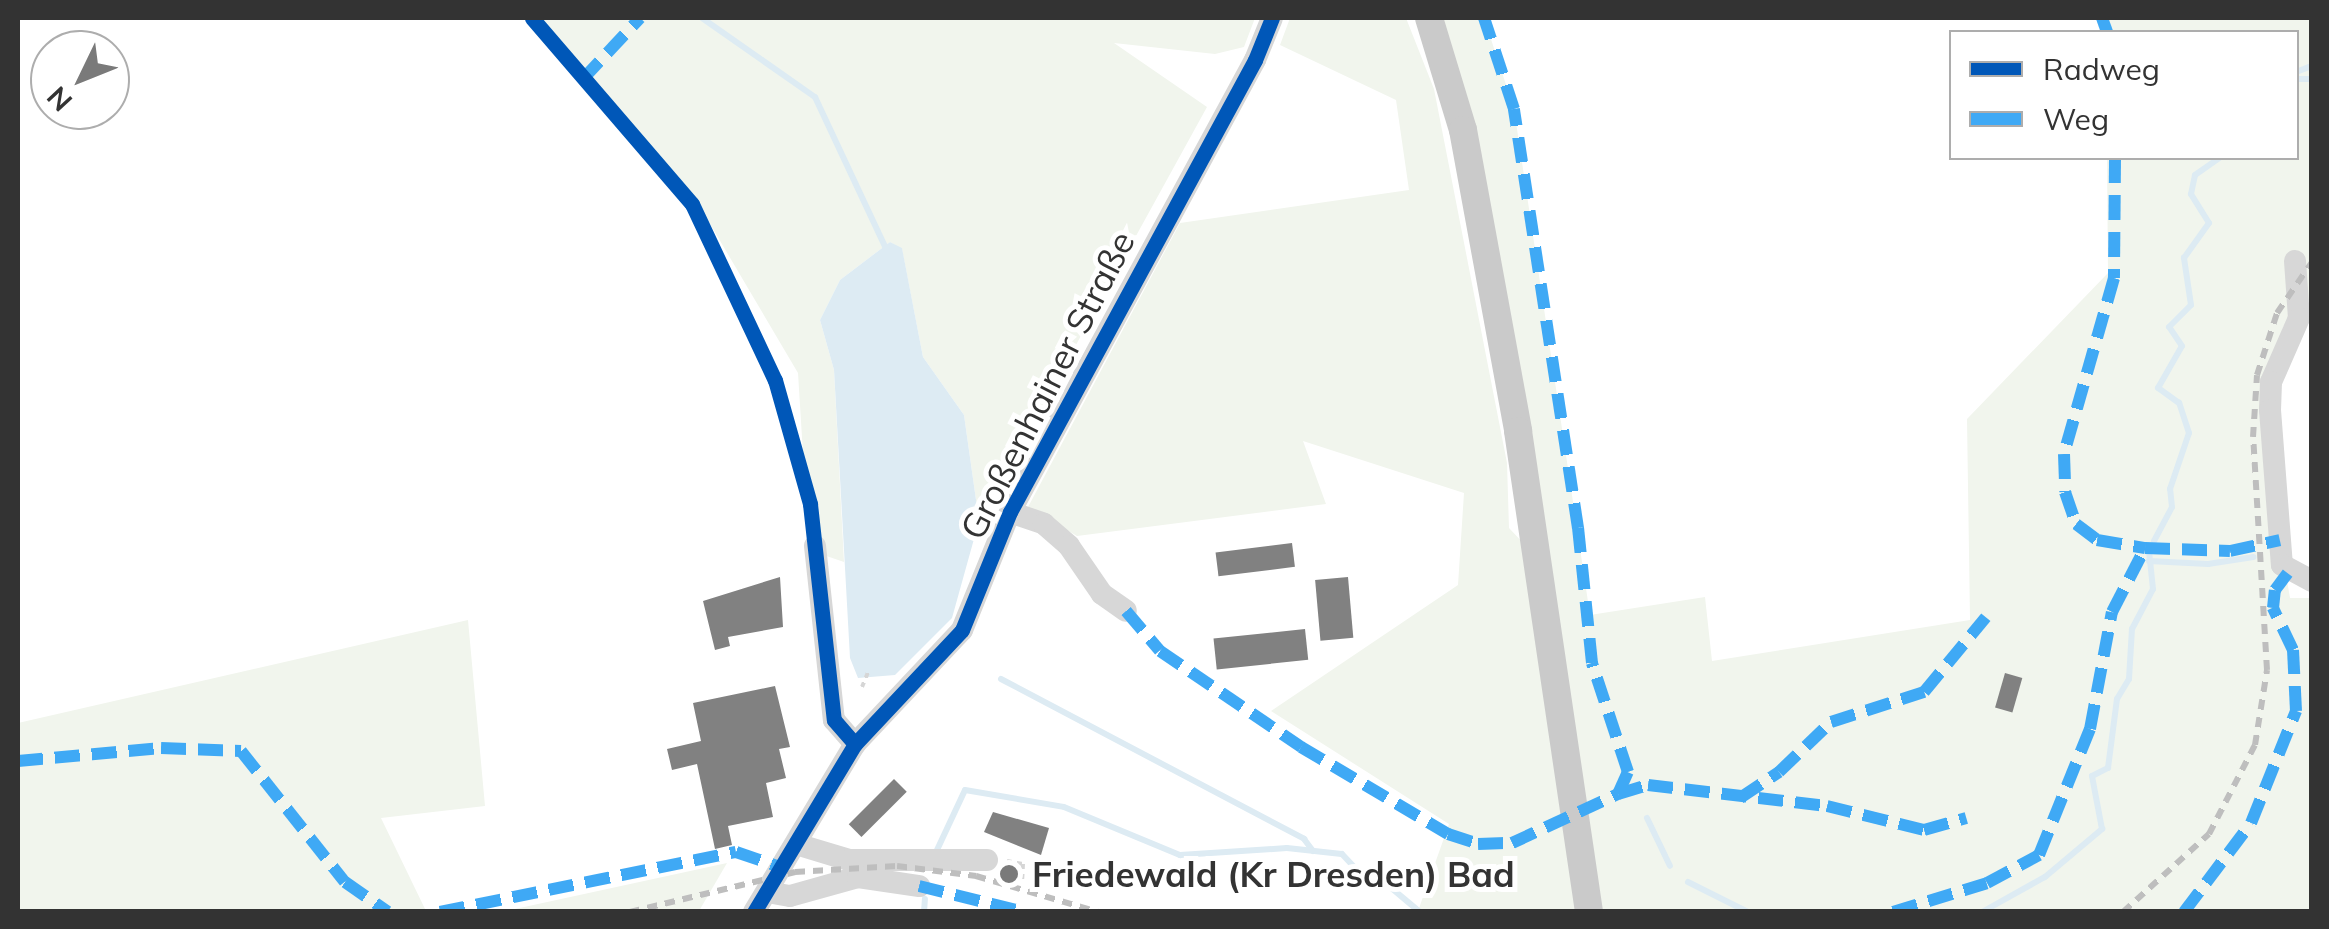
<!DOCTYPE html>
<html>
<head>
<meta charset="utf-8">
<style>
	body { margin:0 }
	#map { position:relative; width:2329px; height:929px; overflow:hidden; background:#fff; font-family:Mulish,sans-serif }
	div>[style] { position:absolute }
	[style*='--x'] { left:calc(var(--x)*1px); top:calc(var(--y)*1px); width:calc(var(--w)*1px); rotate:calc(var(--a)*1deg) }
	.green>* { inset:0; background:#f1f5ed }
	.water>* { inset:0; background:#ddebf3 }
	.stream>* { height:6px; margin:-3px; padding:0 3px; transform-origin:3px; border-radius:3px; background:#ddebf3 }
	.building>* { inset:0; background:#818181; transform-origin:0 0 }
	.path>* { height:4px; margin-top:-2px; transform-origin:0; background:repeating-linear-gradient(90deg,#d6d6d6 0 5px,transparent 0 10px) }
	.minor>* { height:22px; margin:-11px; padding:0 11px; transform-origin:11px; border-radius:11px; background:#d7d7d7 }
	.major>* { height:28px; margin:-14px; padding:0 14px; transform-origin:14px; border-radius:14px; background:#cacaca }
	.rail>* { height:6px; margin-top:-3px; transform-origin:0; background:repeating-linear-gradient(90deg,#bebebe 0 10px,transparent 0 18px) }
	.quiet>* { height:12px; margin-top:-6px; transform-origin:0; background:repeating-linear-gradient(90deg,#3fa9f5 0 25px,transparent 0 37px) }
	.cycleway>* { height:15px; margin:-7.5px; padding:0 7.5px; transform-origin:7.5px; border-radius:7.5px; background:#0057b8 }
	.dots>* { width:28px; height:28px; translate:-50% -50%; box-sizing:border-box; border:5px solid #fff; border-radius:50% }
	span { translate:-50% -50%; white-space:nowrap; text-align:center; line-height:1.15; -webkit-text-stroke:10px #fff; paint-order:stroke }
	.street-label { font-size:35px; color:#333 }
	.poi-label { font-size:35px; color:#333; font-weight:700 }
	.left { translate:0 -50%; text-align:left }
	.frame { position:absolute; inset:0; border:20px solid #333; pointer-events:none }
	.legend { position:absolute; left:1949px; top:30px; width:350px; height:130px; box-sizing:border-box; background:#fff; border:2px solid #adadad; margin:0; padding:12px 18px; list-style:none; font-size:30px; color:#333 }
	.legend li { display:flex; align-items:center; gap:20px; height:50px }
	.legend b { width:50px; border:2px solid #adadad }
	.north { position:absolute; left:30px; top:30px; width:100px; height:100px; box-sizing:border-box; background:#fff; border:2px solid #adadad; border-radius:50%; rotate:227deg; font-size:28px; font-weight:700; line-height:40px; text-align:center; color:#333 }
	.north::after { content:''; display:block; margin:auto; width:35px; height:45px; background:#7a7a7a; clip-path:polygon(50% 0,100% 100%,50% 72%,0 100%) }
</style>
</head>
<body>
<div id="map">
	<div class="green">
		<i style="clip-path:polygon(538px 18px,1255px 18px,1244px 47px,1215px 54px,1114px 43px,1207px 107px,979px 521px,964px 415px,923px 357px,902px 249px,890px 242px,840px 280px,820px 320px,834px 370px,844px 562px,809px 550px,798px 373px,693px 195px)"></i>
		<i style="clip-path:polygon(1290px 18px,1406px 18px,1434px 89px,1507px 463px,1509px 528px,1547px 568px,1438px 18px,1484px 18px,1514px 109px,1590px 615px,1705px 597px,1712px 661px,1970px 620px,1967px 419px,2108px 273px,2107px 158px,2296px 158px,2296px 32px,2100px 32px,2096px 18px,2311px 18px,2311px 298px,2283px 327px,2271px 395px,2279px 533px,2290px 598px,2311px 598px,2311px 911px,1418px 911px,1449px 824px,1271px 711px,1458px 585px,1464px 493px,1303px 441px,1326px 504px,1077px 536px,1028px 507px,1180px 223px,1409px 190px,1396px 100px,1280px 45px)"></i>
		<i style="clip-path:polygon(468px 620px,485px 806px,381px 818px,426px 911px,18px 911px,18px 723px)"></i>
		<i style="clip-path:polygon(727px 863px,699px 911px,506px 911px)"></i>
	</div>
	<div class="water">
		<i style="clip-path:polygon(890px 242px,902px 248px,923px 357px,964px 415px,979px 521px,952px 618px,895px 675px,858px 678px,850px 658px,834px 370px,820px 320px,840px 280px)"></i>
	</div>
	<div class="stream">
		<i style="--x:702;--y:18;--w:138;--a:35"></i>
		<i style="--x:815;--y:97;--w:170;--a:64.9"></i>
		<i style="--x:2296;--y:72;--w:17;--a:-21"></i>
		<i style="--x:2296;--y:79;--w:16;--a:0"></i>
		<i style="--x:2154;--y:541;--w:38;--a:-62"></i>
		<i style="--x:2172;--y:507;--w:18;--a:-96"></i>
		<i style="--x:2170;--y:489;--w:59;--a:-71.3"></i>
		<i style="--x:2189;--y:433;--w:32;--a:-108"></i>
		<i style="--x:2179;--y:403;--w:26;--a:-144"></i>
		<i style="--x:2158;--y:388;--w:48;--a:-60.3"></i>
		<i style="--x:2182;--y:346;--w:23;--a:-124"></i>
		<i style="--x:2169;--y:327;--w:31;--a:-45"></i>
		<i style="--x:2191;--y:305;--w:48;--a:-98.5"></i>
		<i style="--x:2184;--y:258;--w:43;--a:-54.5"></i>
		<i style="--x:2209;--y:223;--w:34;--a:-122"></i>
		<i style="--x:2191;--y:194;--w:19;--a:-78"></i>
		<i style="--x:2195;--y:175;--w:29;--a:-35"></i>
		<i style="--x:2149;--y:561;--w:59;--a:2.9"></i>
		<i style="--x:2208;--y:564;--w:46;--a:-8.8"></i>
		<i style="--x:1001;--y:679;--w:343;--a:27.8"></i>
		<i style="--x:1304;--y:839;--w:15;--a:53"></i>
		<i style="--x:1647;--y:818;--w:53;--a:64.4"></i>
		<i style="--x:937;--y:850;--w:66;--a:-65"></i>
		<i style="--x:965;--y:790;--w:100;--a:9.7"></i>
		<i style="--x:1064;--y:807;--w:126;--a:22.5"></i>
		<i style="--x:1180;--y:855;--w:107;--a:-3.7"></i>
		<i style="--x:1287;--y:848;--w:55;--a:6.2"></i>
		<i style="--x:1342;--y:854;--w:40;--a:47"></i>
		<i style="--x:1369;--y:883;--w:14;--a:-8"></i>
		<i style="--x:1383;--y:881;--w:48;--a:40"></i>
		<i style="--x:1688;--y:882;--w:67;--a:26.6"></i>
		<i style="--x:924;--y:912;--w:13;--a:-86"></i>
		<i style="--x:1982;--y:912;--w:72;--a:-29.1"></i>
		<i style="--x:2045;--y:877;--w:75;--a:-40.1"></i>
		<i style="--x:2102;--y:829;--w:54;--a:-100.7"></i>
		<i style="--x:2092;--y:776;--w:18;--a:-27"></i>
		<i style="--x:2108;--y:768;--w:70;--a:-82.6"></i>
		<i style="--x:2117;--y:699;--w:23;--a:-59"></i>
		<i style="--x:2129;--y:679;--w:50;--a:-86.6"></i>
		<i style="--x:2132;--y:629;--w:45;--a:-62.3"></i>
		<i style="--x:2153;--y:589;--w:38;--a:-96"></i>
	</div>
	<div class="building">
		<i style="left:1292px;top:543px;width:24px;height:77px;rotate:83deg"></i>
		<i style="clip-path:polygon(780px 577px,783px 627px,728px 637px,730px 646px,715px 650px,703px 601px)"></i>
		<i style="left:1348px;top:577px;width:61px;height:33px;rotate:85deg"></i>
		<i style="left:1305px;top:629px;width:31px;height:92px;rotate:84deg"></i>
		<i style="left:2005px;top:673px;width:18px;height:36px;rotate:16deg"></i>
		<i style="clip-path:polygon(775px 686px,790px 747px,779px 749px,786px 778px,766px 783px,773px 817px,728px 826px,732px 845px,715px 849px,697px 764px,672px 770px,667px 749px,701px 741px,693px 703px)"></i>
		<i style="left:894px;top:779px;width:18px;height:64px;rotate:45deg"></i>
		<i style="clip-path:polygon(993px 812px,1049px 828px,1041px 855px,984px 832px)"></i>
	</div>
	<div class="path">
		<i style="--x:862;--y:687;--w:16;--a:-68"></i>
		<i style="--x:1007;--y:861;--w:16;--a:11"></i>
		<i style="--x:1023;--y:864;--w:17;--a:93"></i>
	</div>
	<div class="minor">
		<i style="--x:2295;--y:261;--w:57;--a:86"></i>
		<i style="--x:2299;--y:318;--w:70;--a:113.6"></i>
		<i style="--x:2271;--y:382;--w:28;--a:92"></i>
		<i style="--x:2270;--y:410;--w:155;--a:85.6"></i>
		<i style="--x:2282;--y:565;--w:34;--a:28"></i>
		<i style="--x:1010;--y:512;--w:36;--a:19"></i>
		<i style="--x:1044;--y:524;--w:33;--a:41"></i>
		<i style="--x:1069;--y:546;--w:58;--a:55.5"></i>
		<i style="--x:1102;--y:594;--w:29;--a:35"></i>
		<i style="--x:815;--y:546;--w:175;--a:83.8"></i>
		<i style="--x:834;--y:720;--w:32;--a:49"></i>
		<i style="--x:796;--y:844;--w:55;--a:16.8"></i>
		<i style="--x:849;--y:860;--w:138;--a:0"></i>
		<i style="--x:767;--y:892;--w:23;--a:10"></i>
		<i style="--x:790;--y:896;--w:71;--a:-15.6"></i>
		<i style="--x:858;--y:877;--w:62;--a:8.4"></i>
		<i style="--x:754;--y:912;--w:196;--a:-59"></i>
		<i style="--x:855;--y:744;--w:156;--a:-46.8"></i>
		<i style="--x:962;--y:630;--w:127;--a:-67.9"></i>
		<i style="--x:1010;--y:512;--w:514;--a:-61.54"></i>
		<i style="--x:1255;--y:60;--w:45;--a:-68"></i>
	</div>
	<div class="major">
		<i style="--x:1429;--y:18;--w:117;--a:73.1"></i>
		<i style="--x:1463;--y:130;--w:306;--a:79.6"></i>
		<i style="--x:1518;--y:431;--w:486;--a:81.6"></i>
	</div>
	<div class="rail">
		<i style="--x:630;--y:912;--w:170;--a:-13.6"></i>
		<i style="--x:795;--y:872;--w:102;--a:-3.4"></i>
		<i style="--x:897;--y:866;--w:80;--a:7.2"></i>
		<i style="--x:976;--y:876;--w:127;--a:16.4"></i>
		<i style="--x:2123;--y:912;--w:116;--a:-42.2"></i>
		<i style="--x:2209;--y:834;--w:100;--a:-62.7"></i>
		<i style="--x:2255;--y:745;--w:76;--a:-80.9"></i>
		<i style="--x:2267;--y:670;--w:233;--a:-93.4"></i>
		<i style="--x:2253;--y:437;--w:62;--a:-86.3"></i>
		<i style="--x:2257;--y:375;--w:65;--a:-72.1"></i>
		<i style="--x:2277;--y:313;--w:62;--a:-55.5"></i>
	</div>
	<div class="quiet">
		<i style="--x:2102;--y:18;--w:15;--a:70"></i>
		<i style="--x:582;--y:80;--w:85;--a:-46.9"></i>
		<i style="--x:2115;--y:158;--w:120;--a:90.5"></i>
		<i style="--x:2114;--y:278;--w:183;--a:105.9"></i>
		<i style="--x:2064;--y:454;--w:38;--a:88"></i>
		<i style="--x:2065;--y:492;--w:34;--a:71"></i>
		<i style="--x:2076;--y:524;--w:26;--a:37"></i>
		<i style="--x:2097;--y:540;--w:49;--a:9.5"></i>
		<i style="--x:2145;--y:548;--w:85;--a:2"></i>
		<i style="--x:2230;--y:551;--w:51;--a:-12.4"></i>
		<i style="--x:1126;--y:611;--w:52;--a:49.6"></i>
		<i style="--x:1160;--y:651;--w:171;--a:34.2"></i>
		<i style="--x:1301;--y:747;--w:171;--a:30.6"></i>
		<i style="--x:1448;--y:834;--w:32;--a:18"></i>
		<i style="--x:1478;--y:844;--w:34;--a:-2"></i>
		<i style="--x:1512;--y:843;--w:117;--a:-24.8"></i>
		<i style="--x:1618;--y:794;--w:24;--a:-66"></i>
		<i style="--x:1628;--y:772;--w:115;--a:-108.3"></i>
		<i style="--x:1592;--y:663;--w:136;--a:-95.9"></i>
		<i style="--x:1578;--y:528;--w:424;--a:-98.7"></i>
		<i style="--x:1514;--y:109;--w:96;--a:-108.2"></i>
		<i style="--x:18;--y:761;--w:144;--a:-5.2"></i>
		<i style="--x:161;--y:748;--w:80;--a:2.1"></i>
		<i style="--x:241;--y:751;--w:167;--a:51.6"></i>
		<i style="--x:345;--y:882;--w:52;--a:34.9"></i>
		<i style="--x:1618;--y:794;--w:31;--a:-17"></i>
		<i style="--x:1648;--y:785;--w:180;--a:6.7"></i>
		<i style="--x:1827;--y:806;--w:100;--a:13.9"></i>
		<i style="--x:1924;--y:830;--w:44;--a:-15.9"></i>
		<i style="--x:1740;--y:798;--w:47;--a:-33.7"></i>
		<i style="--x:1779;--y:772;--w:72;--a:-43.9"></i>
		<i style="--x:1831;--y:722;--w:98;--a:-17.9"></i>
		<i style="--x:1924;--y:692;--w:97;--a:-50.4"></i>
		<i style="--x:919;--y:886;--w:108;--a:13.9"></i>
		<i style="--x:440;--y:912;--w:302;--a:-11.5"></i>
		<i style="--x:736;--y:852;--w:50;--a:18.8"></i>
		<i style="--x:1893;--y:912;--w:98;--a:-17.1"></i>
		<i style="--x:1987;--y:883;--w:59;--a:-28.3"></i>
		<i style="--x:2039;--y:855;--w:136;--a:-68"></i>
		<i style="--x:2090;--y:729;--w:119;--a:-79.4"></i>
		<i style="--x:2112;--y:612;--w:72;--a:-62.7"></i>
		<i style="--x:2184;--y:912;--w:111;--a:-53"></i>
		<i style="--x:2251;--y:823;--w:121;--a:-68.1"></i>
		<i style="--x:2296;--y:711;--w:61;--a:-92.8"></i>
		<i style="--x:2293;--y:650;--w:47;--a:-115.5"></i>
		<i style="--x:2273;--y:608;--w:18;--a:-84"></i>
		<i style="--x:2275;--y:590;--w:21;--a:-53"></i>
	</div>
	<div class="cycleway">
		<i style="--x:532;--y:18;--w:245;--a:49.3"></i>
		<i style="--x:692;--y:204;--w:195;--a:64.8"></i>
		<i style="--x:775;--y:380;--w:129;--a:74.2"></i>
		<i style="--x:810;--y:504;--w:217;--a:83.7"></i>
		<i style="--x:834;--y:720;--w:32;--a:49"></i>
		<i style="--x:754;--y:912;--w:196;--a:-59"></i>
		<i style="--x:855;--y:744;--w:156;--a:-46.8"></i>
		<i style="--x:962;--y:630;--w:127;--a:-67.9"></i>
		<i style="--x:1010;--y:512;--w:514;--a:-61.54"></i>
		<i style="--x:1255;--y:60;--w:45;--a:-68"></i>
	</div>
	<div class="dots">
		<i style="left:1009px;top:874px;background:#7a7a7a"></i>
	</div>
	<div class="street-label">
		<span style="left:1047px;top:385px;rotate:-63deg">Großenhainer Straße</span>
	</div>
	<div class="poi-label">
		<span class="left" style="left:1032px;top:874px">Friedewald (Kr Dresden) Bad</span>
	</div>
	<div class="frame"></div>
	<ul class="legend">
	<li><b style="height:12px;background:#0057b8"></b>Radweg</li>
	<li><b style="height:12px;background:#3fa9f5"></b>Weg</li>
	</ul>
	<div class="north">N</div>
</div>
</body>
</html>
